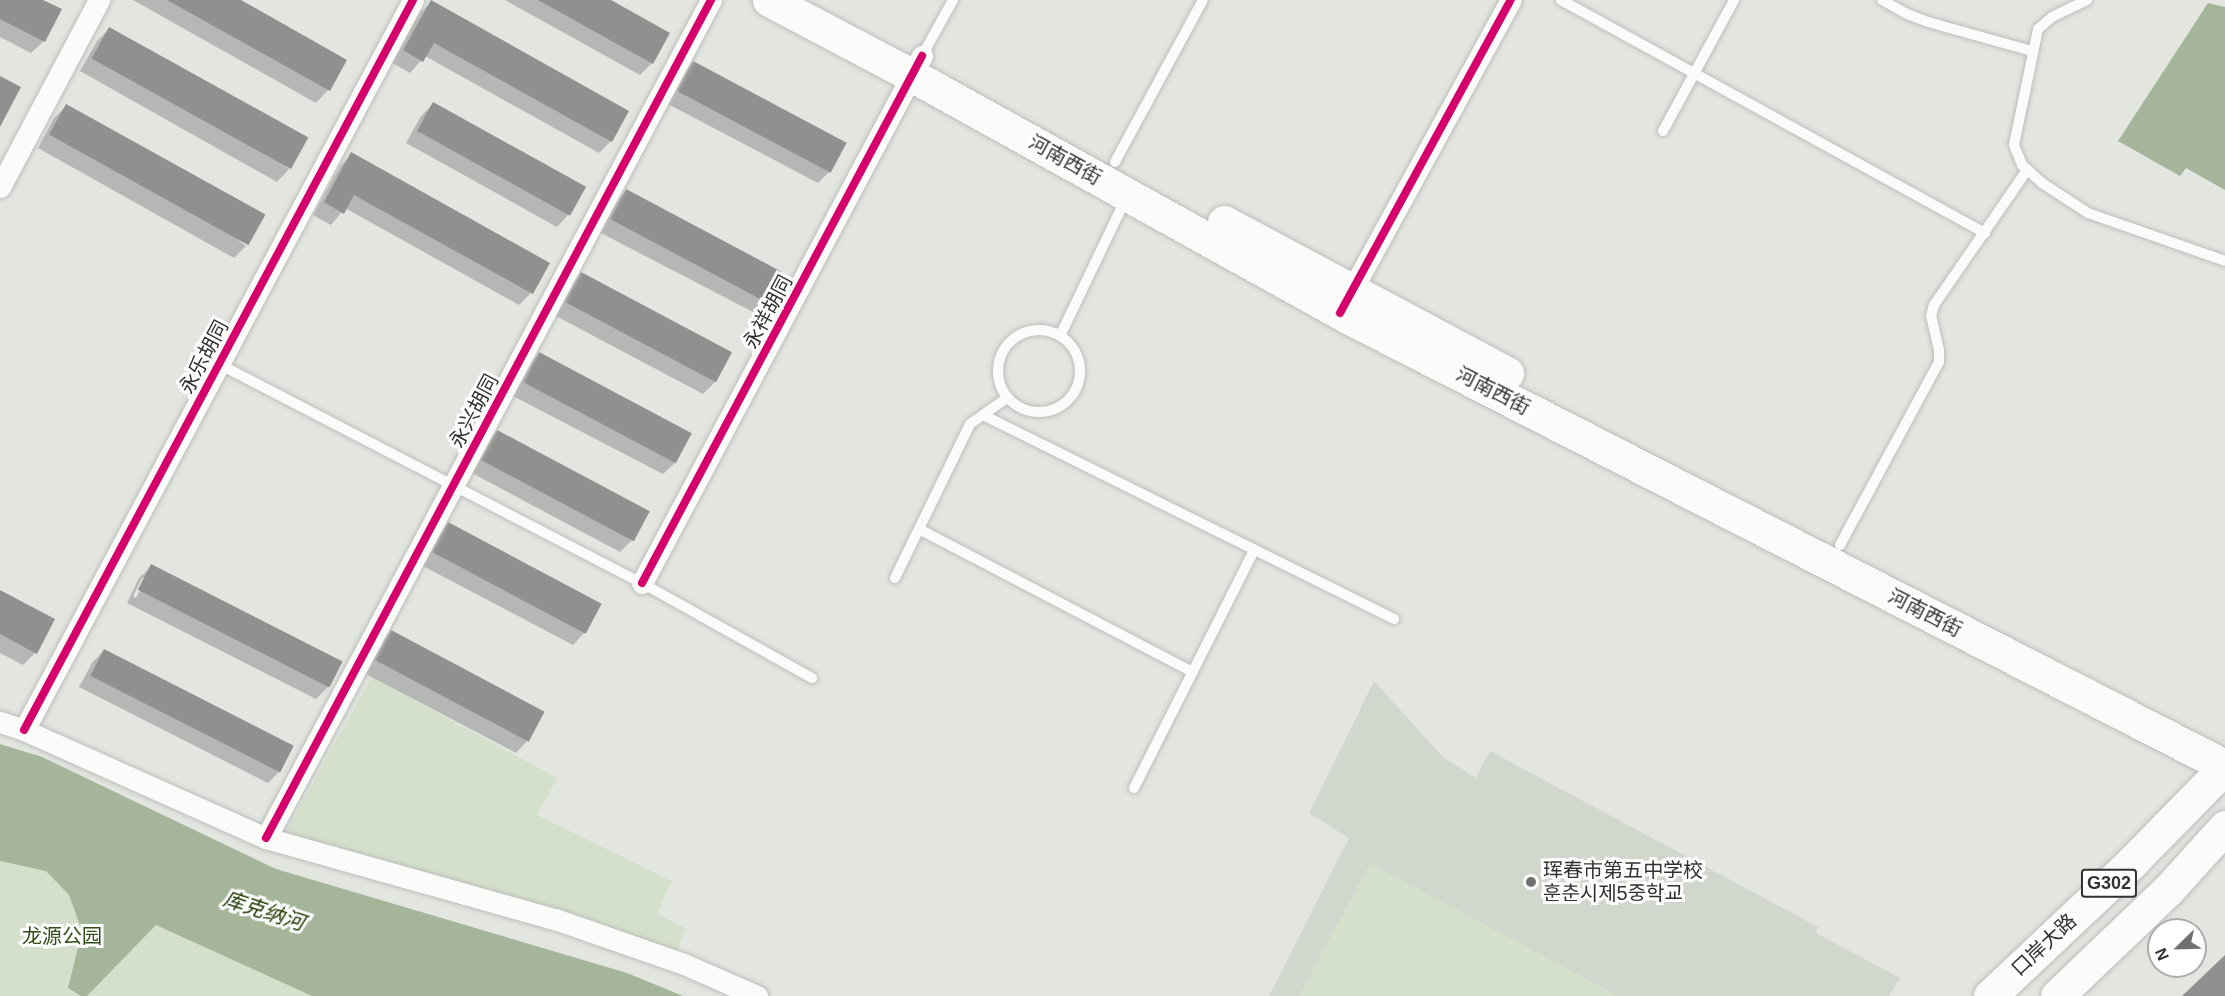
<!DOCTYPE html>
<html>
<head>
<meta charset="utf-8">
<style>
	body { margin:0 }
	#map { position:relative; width:2225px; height:996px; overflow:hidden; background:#e2e5e0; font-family:Helvetica,"Noto Sans SC","Noto Sans KR",sans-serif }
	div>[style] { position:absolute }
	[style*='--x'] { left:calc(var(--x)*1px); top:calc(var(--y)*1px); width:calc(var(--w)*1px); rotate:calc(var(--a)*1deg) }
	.built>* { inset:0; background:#d2d7ce }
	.green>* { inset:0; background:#d4e0cc }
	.water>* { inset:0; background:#a4b599 }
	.shadow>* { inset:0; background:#0003 }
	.building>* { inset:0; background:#8f918e; transform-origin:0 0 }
	.roads { filter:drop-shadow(0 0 2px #bcbeba) drop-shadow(0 0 2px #bcbeba) }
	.service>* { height:10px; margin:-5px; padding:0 5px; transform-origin:5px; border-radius:5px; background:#fbfbfa }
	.service>.ring { margin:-5px; padding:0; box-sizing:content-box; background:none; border:10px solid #fbfbfa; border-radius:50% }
	.minor>* { height:21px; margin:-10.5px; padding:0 10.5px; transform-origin:10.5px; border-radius:10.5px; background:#fbfbfa }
	.primary>* { height:33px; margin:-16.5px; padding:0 16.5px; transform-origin:16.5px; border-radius:16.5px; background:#fbfbfa }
	.trunk>* { height:33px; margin:-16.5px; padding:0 16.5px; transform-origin:16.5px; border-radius:16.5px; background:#fbfbfa }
	.cycleway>* { height:8px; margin:-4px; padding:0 4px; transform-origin:4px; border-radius:4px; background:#d6006c }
	.dots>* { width:16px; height:16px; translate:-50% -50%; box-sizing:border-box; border:3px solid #fff; border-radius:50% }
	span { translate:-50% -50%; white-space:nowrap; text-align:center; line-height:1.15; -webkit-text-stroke:6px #fff; paint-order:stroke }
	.shield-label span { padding:2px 4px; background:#fff; border:2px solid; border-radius:4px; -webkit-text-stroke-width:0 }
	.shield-label { font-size:18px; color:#30322f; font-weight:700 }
	.street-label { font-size:20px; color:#30322f }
	.poi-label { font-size:20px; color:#30322f }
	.left { translate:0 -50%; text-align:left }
	.park-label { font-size:20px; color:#314d16 }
	.water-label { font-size:21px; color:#203b01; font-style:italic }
	.north { position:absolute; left:2147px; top:918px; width:60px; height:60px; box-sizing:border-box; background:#fff; border:2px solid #acadac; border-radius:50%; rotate:247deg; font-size:16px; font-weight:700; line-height:24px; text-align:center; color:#30322f }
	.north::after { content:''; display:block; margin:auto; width:21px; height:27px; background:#6e716d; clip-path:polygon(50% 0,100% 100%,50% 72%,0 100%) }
</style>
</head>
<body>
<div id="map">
	<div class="built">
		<i style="clip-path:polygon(1374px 681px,1443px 757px,1476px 778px,1490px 751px,1818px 927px,1816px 933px,1900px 978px,1889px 996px,1269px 996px,1349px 838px,1309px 813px)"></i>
	</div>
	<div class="green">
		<i style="clip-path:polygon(372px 677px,557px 778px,537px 815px,672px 881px,657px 913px,685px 928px,677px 951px,284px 835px)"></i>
		<i style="clip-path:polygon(0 848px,411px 996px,0 996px)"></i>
		<i style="clip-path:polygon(1370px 863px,1618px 996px,1299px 996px)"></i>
	</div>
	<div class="water">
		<i style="clip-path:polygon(2208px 3px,2225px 7px,2225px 190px,2186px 168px,2180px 176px,2118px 141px)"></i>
		<i style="clip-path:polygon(0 744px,42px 757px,276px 869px,627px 973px,683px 996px,312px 996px,156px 925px,87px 996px,81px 996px,68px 988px,82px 931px,69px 895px,46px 871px,0 861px)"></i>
	</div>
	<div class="shadow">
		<i style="clip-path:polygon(0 0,40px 0,44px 41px,31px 53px,0 37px)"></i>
		<i style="clip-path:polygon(133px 0,238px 0,345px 60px,328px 90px,316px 103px)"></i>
		<i style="clip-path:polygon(505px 0,608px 0,652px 63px,640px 75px)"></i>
		<i style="clip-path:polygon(431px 2px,611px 141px,599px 153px,425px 56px,410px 73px,392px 63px,419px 14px)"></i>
		<i style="clip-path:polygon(109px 29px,289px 169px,277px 182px,80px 71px,97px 41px)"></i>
		<i style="clip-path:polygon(693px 63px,830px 171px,818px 183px,666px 103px,681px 75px)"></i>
		<i style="clip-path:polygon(433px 104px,569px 214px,557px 227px,406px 143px,421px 116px)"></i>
		<i style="clip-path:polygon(66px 106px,246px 246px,234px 258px,38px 148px,54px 118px)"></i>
		<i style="clip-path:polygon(352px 154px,531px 293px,519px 305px,345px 208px,331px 225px,313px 215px,340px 166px)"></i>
		<i style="clip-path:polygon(626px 191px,765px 300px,753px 312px,599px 232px,614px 203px)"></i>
		<i style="clip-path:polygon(581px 274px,730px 353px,716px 381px,703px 394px,554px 315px,569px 287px)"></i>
		<i style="clip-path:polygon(539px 354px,676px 462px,663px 474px,511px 395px,527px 366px)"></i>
		<i style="clip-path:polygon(497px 432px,633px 539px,620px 552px,470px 472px,485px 444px)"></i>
		<i style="clip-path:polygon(448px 524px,585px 632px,573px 645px,421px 565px,436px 536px)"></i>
		<i style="clip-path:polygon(evenodd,152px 566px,328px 687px,316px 699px,127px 603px,139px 578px,152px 566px,142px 578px,146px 578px,136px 598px,133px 596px,142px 578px)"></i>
		<i style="clip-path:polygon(0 591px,35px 653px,23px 665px,0 653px)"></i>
		<i style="clip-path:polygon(391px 632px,528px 740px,516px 753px,364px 673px,379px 644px)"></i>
		<i style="clip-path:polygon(104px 650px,280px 771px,268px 783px,79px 687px,92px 663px)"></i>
	</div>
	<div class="building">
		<i style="clip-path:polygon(0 0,43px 0,62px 9px,45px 42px,0 19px)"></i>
		<i style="clip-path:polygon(167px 0,241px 0,347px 60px,330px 91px)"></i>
		<i style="clip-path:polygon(431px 0,629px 111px,612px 142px,434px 43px,423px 62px,403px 50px)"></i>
		<i style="clip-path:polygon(538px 0,611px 0,670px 33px,653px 64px)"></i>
		<i style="left:109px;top:27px;width:228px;height:36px;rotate:29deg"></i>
		<i style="left:693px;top:61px;width:174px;height:34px;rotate:28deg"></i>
		<i style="clip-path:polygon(0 76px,21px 87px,0 127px)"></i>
		<i style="left:433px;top:102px;width:175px;height:33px;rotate:29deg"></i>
		<i style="left:66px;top:104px;width:228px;height:35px;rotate:29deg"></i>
		<i style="clip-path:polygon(351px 152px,550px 263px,533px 294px,354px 195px,344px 214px,324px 202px)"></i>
		<i style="left:626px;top:189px;width:176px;height:34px;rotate:28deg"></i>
		<i style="left:581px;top:272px;width:171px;height:34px;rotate:28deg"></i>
		<i style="left:539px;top:352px;width:173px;height:34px;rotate:28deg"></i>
		<i style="left:497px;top:430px;width:173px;height:34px;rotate:28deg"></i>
		<i style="left:448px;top:522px;width:174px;height:34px;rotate:28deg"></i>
		<i style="left:151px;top:564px;width:215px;height:29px;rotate:27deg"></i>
		<i style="clip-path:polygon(0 590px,55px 619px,37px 654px,0 634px)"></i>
		<i style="left:391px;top:630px;width:174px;height:34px;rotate:28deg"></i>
		<i style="left:104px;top:649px;width:213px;height:30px;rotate:27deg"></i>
		<i style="clip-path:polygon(2225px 955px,2225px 996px,2182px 996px)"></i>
	</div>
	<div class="roads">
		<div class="service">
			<i style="--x:1561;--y:0;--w:484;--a:28.8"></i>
			<i style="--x:1882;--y:0;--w:29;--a:29"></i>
			<i style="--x:1907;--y:14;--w:22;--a:21"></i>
			<i style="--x:1928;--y:22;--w:108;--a:15.6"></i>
			<i style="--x:2087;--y:0;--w:39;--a:154"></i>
			<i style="--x:2052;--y:17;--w:18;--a:139"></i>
			<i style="--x:2038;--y:29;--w:118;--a:101.7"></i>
			<i style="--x:2014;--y:145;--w:22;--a:68"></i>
			<i style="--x:2022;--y:165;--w:27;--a:42"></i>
			<i style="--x:2042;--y:183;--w:55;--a:33.1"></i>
			<i style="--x:2088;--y:213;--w:145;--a:19.3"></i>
			<i style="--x:922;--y:56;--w:64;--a:-61"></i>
			<i style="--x:1663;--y:131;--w:149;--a:-61.5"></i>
			<i style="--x:1115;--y:162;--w:184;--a:-61.5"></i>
			<i class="ring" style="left:998px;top:330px;width:72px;height:72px"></i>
			<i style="--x:1060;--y:336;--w:153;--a:-64.4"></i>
			<i style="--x:219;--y:364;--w:476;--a:27.4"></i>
			<i style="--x:642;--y:583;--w:195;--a:29.2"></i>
			<i style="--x:983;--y:415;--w:459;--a:26.4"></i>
			<i style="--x:919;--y:529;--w:309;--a:27.6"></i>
			<i style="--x:1840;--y:545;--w:208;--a:-61.6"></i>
			<i style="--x:1939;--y:362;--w:12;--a:-90"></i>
			<i style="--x:1939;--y:350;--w:35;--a:-103"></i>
			<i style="--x:1931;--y:316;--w:11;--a:-75"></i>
			<i style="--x:1934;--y:305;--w:164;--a:-55.4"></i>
			<i style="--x:895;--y:578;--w:171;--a:-64"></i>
			<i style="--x:970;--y:424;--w:45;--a:-35.1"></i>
			<i style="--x:1134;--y:788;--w:267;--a:-63.2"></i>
		</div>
		<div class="minor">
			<i style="--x:0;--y:187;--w:212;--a:-62.1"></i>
			<i style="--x:1347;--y:299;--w:341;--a:-61.3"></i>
			<i style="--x:642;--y:583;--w:597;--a:-62.02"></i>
			<i style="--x:0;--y:722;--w:25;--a:18"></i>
			<i style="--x:24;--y:730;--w:265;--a:24.1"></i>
			<i style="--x:266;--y:838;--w:300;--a:15.7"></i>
			<i style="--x:555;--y:919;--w:137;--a:19.2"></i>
			<i style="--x:684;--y:964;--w:80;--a:23.7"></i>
			<i style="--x:24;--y:730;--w:827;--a:-61.95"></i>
			<i style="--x:266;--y:838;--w:949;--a:-62.03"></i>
		</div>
		<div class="primary">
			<i style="--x:769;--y:0;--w:163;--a:27.8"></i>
			<i style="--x:913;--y:76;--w:488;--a:29"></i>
			<i style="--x:1340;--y:313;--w:994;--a:27.11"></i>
			<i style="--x:1224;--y:222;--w:321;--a:28.1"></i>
		</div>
		<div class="trunk">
			<i style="--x:1990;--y:996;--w:195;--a:-43.3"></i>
			<i style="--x:2132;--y:862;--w:133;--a:-45.6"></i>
			<i style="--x:2057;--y:996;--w:153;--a:-43.7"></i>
			<i style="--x:2168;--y:890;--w:85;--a:-47.9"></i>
		</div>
	</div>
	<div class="cycleway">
		<i style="--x:1340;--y:313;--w:357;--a:-61.4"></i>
		<i style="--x:642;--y:583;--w:597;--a:-62.02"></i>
		<i style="--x:24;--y:730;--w:827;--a:-61.95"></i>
		<i style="--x:266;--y:838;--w:949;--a:-62.03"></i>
	</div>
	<div class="dots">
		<i style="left:1531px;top:882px;background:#6e716d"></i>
	</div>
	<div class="shield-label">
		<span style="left:2109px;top:883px">G302</span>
	</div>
	<div class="street-label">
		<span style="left:1065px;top:160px;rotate:29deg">河南西街</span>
		<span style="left:768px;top:312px;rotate:-62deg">永祥胡同</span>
		<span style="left:204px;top:357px;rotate:-62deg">永乐胡同</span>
		<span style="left:1493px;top:391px;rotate:27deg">河南西街</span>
		<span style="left:474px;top:411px;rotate:-62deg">永兴胡同</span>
		<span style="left:1925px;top:613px;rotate:27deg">河南西街</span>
		<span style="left:2044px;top:945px;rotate:-43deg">口岸大路</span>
	</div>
	<div class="poi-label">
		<span class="left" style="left:1543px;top:882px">珲春市第五中学校<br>훈춘시제5중학교</span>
	</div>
	<div class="park-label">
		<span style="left:62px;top:936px">龙源公园</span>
	</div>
	<div class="water-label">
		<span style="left:264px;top:911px;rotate:18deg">库克纳河</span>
	</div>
	<div class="north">N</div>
</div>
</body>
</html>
